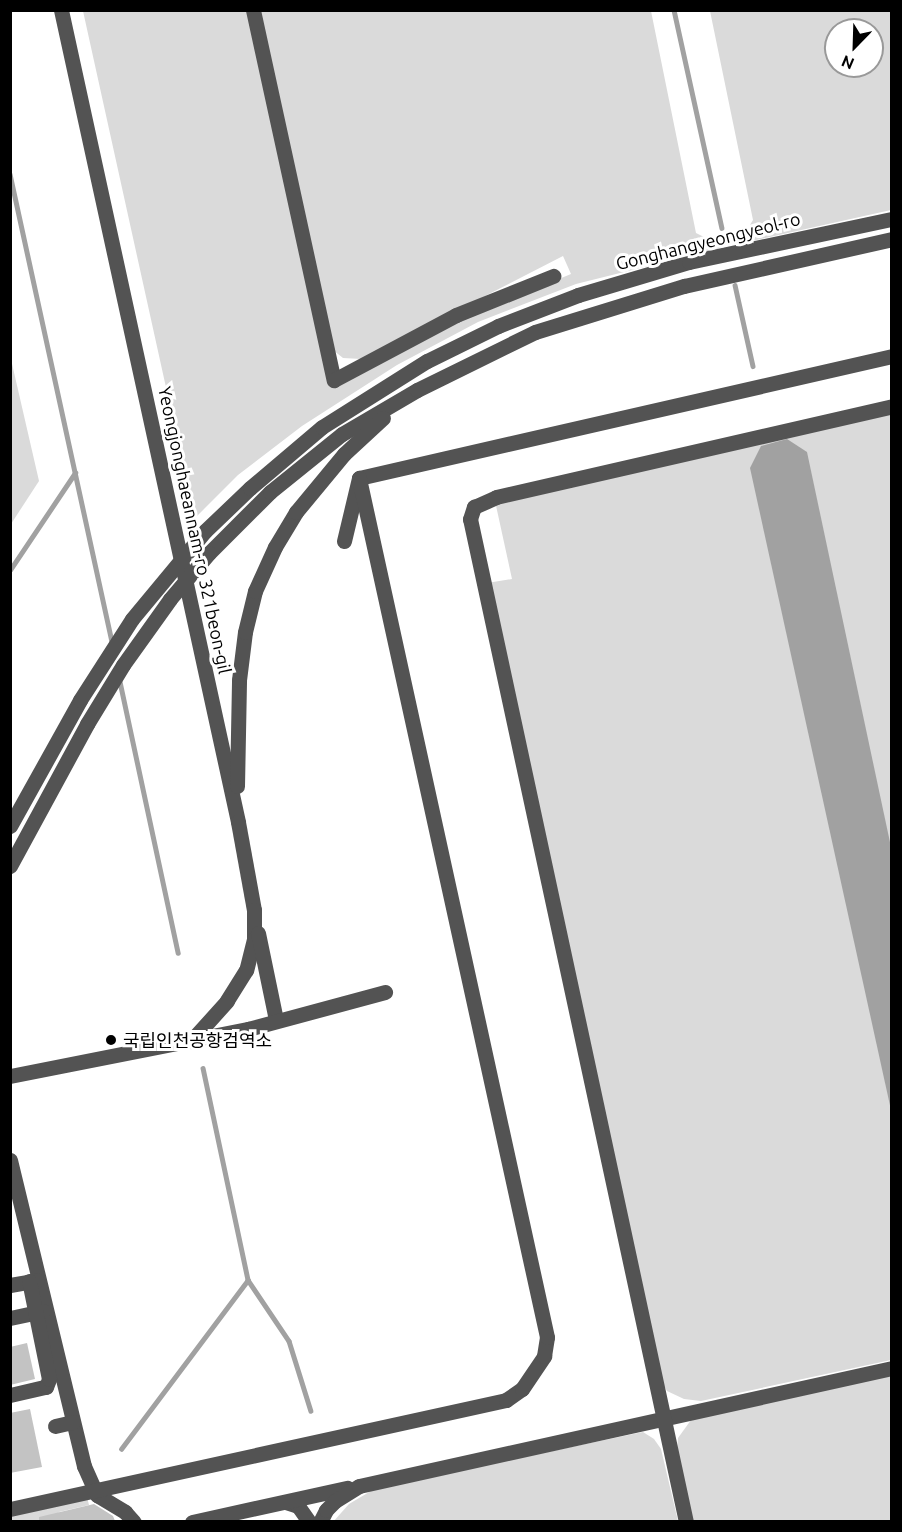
<!DOCTYPE html>
<html>
<head>
<meta charset="utf-8">
<style>
	body { margin:0 }
	#map { position:relative; width:902px; height:1532px; overflow:hidden; background:#fff; font-family:Ubuntu,"Noto Sans KR",sans-serif }
	div>[style] { position:absolute }
	[style*='--x'] { left:calc(var(--x)*1px); top:calc(var(--y)*1px); width:calc(var(--w)*1px); rotate:calc(var(--a)*1deg) }
	.green>* { inset:0; background:#dadada }
	.water>* { inset:0; background:#a1a1a1 }
	.stream>* { height:4.5px; margin:-2.25px; padding:0 2.25px; transform-origin:2.25px; border-radius:2.25px; background:#a1a1a1 }
	.building>* { inset:0; background:#c3c3c3 }
	.minor>* { height:15px; margin:-7.5px; padding:0 7.5px; transform-origin:7.5px; border-radius:7.5px; background:#535353 }
	.minor-bridge>* { height:15px; margin:-7.5px; padding:0 7.5px; transform-origin:7.5px; border-radius:7.5px; background:#535353 }
	.dots>* { width:16px; height:16px; translate:-50% -50%; box-sizing:border-box; border:3px solid #fff; border-radius:50% }
	span { translate:-50% -50%; white-space:nowrap; text-align:center; line-height:1.15; -webkit-text-stroke:6px #fff; paint-order:stroke }
	.street-label { font-size:18px; color:#000 }
	.poi-label { font-size:18px; color:#000 }
	.left { translate:0 -50%; text-align:left }
	.frame { position:absolute; inset:0; border:12px solid #000; pointer-events:none }
	.north { position:absolute; left:824px; top:18px; width:60px; height:60px; box-sizing:border-box; background:#fff; border:2px solid #999; border-radius:50%; rotate:203deg; font-size:16px; font-weight:700; line-height:24px; text-align:center; color:#000 }
	.north::after { content:''; display:block; margin:auto; width:21px; height:27px; background:#000; clip-path:polygon(50% 0,100% 100%,50% 72%,0 100%) }
</style>
</head>
<body>
<div id="map">
	<div class="green">
		<i style="clip-path:polygon(83px 11px,250px 11px,330px 379px,448px 325px,571px 274px,563px 256px,362px 359px,343px 358px,333px 350px,255px 11px,651px 11px,696px 233px,724px 247px,576px 284px,478px 322px,397px 365px,302px 426px,238px 475px,193px 520px,182px 460px)"></i>
		<i style="clip-path:polygon(evenodd,710px 11px,891px 11px,891px 210px,738px 244px,753px 220px,710px 11px,836px 30px,872px 30px,872px 66px,836px 66px,836px 30px)"></i>
		<i style="clip-path:polygon(10px 355px,39px 481px,11px 524px,10px 524px)"></i>
		<i style="clip-path:polygon(891px 411px,891px 1360px,701px 1401px,684px 1399px,667px 1391px,662px 1382px,487px 583px,512px 579px,495px 501px)"></i>
		<i style="clip-path:polygon(891px 1375px,891px 1521px,692px 1521px,677px 1452px,678px 1438px,691px 1420px)"></i>
		<i style="clip-path:polygon(643px 1432px,654px 1439px,661px 1449px,678px 1521px,333px 1522px,349px 1504px,376px 1488px)"></i>
		<i style="clip-path:polygon(87px 1497px,89px 1505px,59px 1512px,53px 1521px,11px 1521px,10px 1514px)"></i>
	</div>
	<div class="water">
		<i style="clip-path:polygon(787px 439px,807px 452px,891px 847px,891px 1110px,750px 468px,761px 446px)"></i>
	</div>
	<div class="stream">
		<i style="--x:674;--y:10;--w:223;--a:77.6"></i>
		<i style="--x:10;--y:174;--w:480;--a:77.7"></i>
		<i style="--x:735;--y:285;--w:83;--a:77.5"></i>
		<i style="--x:10;--y:570;--w:117;--a:-56.2"></i>
		<i style="--x:119;--y:677;--w:282;--a:77.9"></i>
		<i style="--x:203;--y:1068;--w:217;--a:78"></i>
		<i style="--x:248;--y:1280;--w:73;--a:56.1"></i>
		<i style="--x:289;--y:1341;--w:73;--a:72.6"></i>
		<i style="--x:121;--y:1449;--w:211;--a:-53.1"></i>
	</div>
	<div class="building">
		<i style="clip-path:polygon(27px 1343px,35px 1379px,10px 1385px,10px 1347px)"></i>
		<i style="clip-path:polygon(30px 1409px,42px 1467px,10px 1473px,10px 1413px)"></i>
		<i style="clip-path:polygon(94px 1504px,113px 1516px,115px 1521px,39px 1521px,39px 1517px)"></i>
	</div>
	<div class="minor">
		<i style="--x:61;--y:10;--w:831;--a:77.7"></i>
		<i style="--x:238;--y:822;--w:89;--a:79.7"></i>
		<i style="--x:254;--y:910;--w:29;--a:90"></i>
		<i style="--x:254;--y:939;--w:32;--a:104"></i>
		<i style="--x:246;--y:970;--w:36;--a:122"></i>
		<i style="--x:227;--y:1001;--w:54;--a:132"></i>
		<i style="--x:253;--y:10;--w:379;--a:77.7"></i>
		<i style="--x:334;--y:380;--w:138;--a:-28"></i>
		<i style="--x:456;--y:315;--w:105;--a:-21.9"></i>
		<i style="--x:205;--y:531;--w:62;--a:-43.7"></i>
		<i style="--x:250;--y:488;--w:94;--a:-40.3"></i>
		<i style="--x:322;--y:427;--w:124;--a:-32.2"></i>
		<i style="--x:427;--y:361;--w:79;--a:-26.2"></i>
		<i style="--x:498;--y:326;--w:86;--a:-21.2"></i>
		<i style="--x:578;--y:295;--w:116;--a:-16.6"></i>
		<i style="--x:689;--y:262;--w:208;--a:-12"></i>
		<i style="--x:344;--y:541;--w:65;--a:-76.6"></i>
		<i style="--x:359;--y:478;--w:547;--a:-12.89"></i>
		<i style="--x:209;--y:553;--w:86;--a:-45"></i>
		<i style="--x:270;--y:492;--w:92;--a:-38.9"></i>
		<i style="--x:342;--y:434;--w:87;--a:-30.4"></i>
		<i style="--x:417;--y:390;--w:131;--a:-26.2"></i>
		<i style="--x:535;--y:332;--w:156;--a:-17.2"></i>
		<i style="--x:684;--y:286;--w:213;--a:-12.7"></i>
		<i style="--x:237;--y:786;--w:106;--a:-88.9"></i>
		<i style="--x:239;--y:680;--w:48;--a:-82.9"></i>
		<i style="--x:245;--y:632;--w:42;--a:-76.3"></i>
		<i style="--x:255;--y:591;--w:48;--a:-65.6"></i>
		<i style="--x:275;--y:547;--w:41;--a:-59"></i>
		<i style="--x:296;--y:512;--w:75;--a:-50.4"></i>
		<i style="--x:344;--y:454;--w:53;--a:-42.7"></i>
		<i style="--x:10;--y:826;--w:144;--a:-60.9"></i>
		<i style="--x:10;--y:866;--w:162;--a:-61.5"></i>
		<i style="--x:258;--y:933;--w:89;--a:78.3"></i>
		<i style="--x:10;--y:1076;--w:243;--a:-11.2"></i>
		<i style="--x:248;--y:1029;--w:142;--a:-15.1"></i>
		<i style="--x:10;--y:1160;--w:315;--a:76.4"></i>
		<i style="--x:84;--y:1466;--w:32;--a:66"></i>
		<i style="--x:97;--y:1495;--w:33;--a:31"></i>
		<i style="--x:125;--y:1512;--w:13;--a:48"></i>
		<i style="--x:10;--y:1285;--w:27;--a:-10"></i>
		<i style="--x:10;--y:1318;--w:34;--a:-12"></i>
		<i style="--x:10;--y:1395;--w:37;--a:-13"></i>
		<i style="--x:46;--y:1387;--w:9;--a:-69"></i>
		<i style="--x:49;--y:1379;--w:100;--a:-101.5"></i>
		<i style="--x:55;--y:1426;--w:18;--a:-13"></i>
		<i style="--x:286;--y:1502;--w:13;--a:18"></i>
		<i style="--x:298;--y:1506;--w:19;--a:55"></i>
		<i style="--x:10;--y:1509;--w:508;--a:-12.39"></i>
		<i style="--x:506;--y:1400;--w:19;--a:-35"></i>
		<i style="--x:522;--y:1389;--w:40;--a:-56"></i>
		<i style="--x:544;--y:1356;--w:19;--a:-81"></i>
		<i style="--x:547;--y:1337;--w:879;--a:-102.35"></i>
		<i style="--x:192;--y:1522;--w:159;--a:-12.4"></i>
		<i style="--x:320;--y:1522;--w:13;--a:-63"></i>
		<i style="--x:326;--y:1510;--w:13;--a:-45"></i>
		<i style="--x:335;--y:1501;--w:28;--a:-32"></i>
		<i style="--x:359;--y:1486;--w:546;--a:-12.48"></i>
		<i style="--x:686;--y:1522;--w:1026;--a:-102.15"></i>
		<i style="--x:470;--y:519;--w:13;--a:-72"></i>
		<i style="--x:474;--y:507;--w:24;--a:-24"></i>
		<i style="--x:496;--y:497;--w:406;--a:-12.9"></i>
	</div>
	<div class="minor-bridge">
		<i style="--x:80;--y:700;--w:96;--a:-57.3"></i>
		<i style="--x:132;--y:619;--w:114;--a:-50.3"></i>
		<i style="--x:87;--y:724;--w:69;--a:-58.6"></i>
		<i style="--x:123;--y:665;--w:81;--a:-54.5"></i>
		<i style="--x:170;--y:599;--w:60;--a:-49.7"></i>
	</div>
	<div class="dots">
		<i style="left:111px;top:1040px;background:#000"></i>
	</div>
	<div class="street-label">
		<span style="left:708px;top:241px;rotate:-14deg">Gonghangyeongyeol-ro</span>
		<span style="left:195px;top:530px;rotate:78deg">Yeongjonghaeannam-ro 321beon-gil</span>
	</div>
	<div class="poi-label">
		<span class="left" style="left:123px;top:1040px">국립인천공항검역소</span>
	</div>
	<div class="frame"></div>
	<div class="north">N</div>
</div>
</body>
</html>
